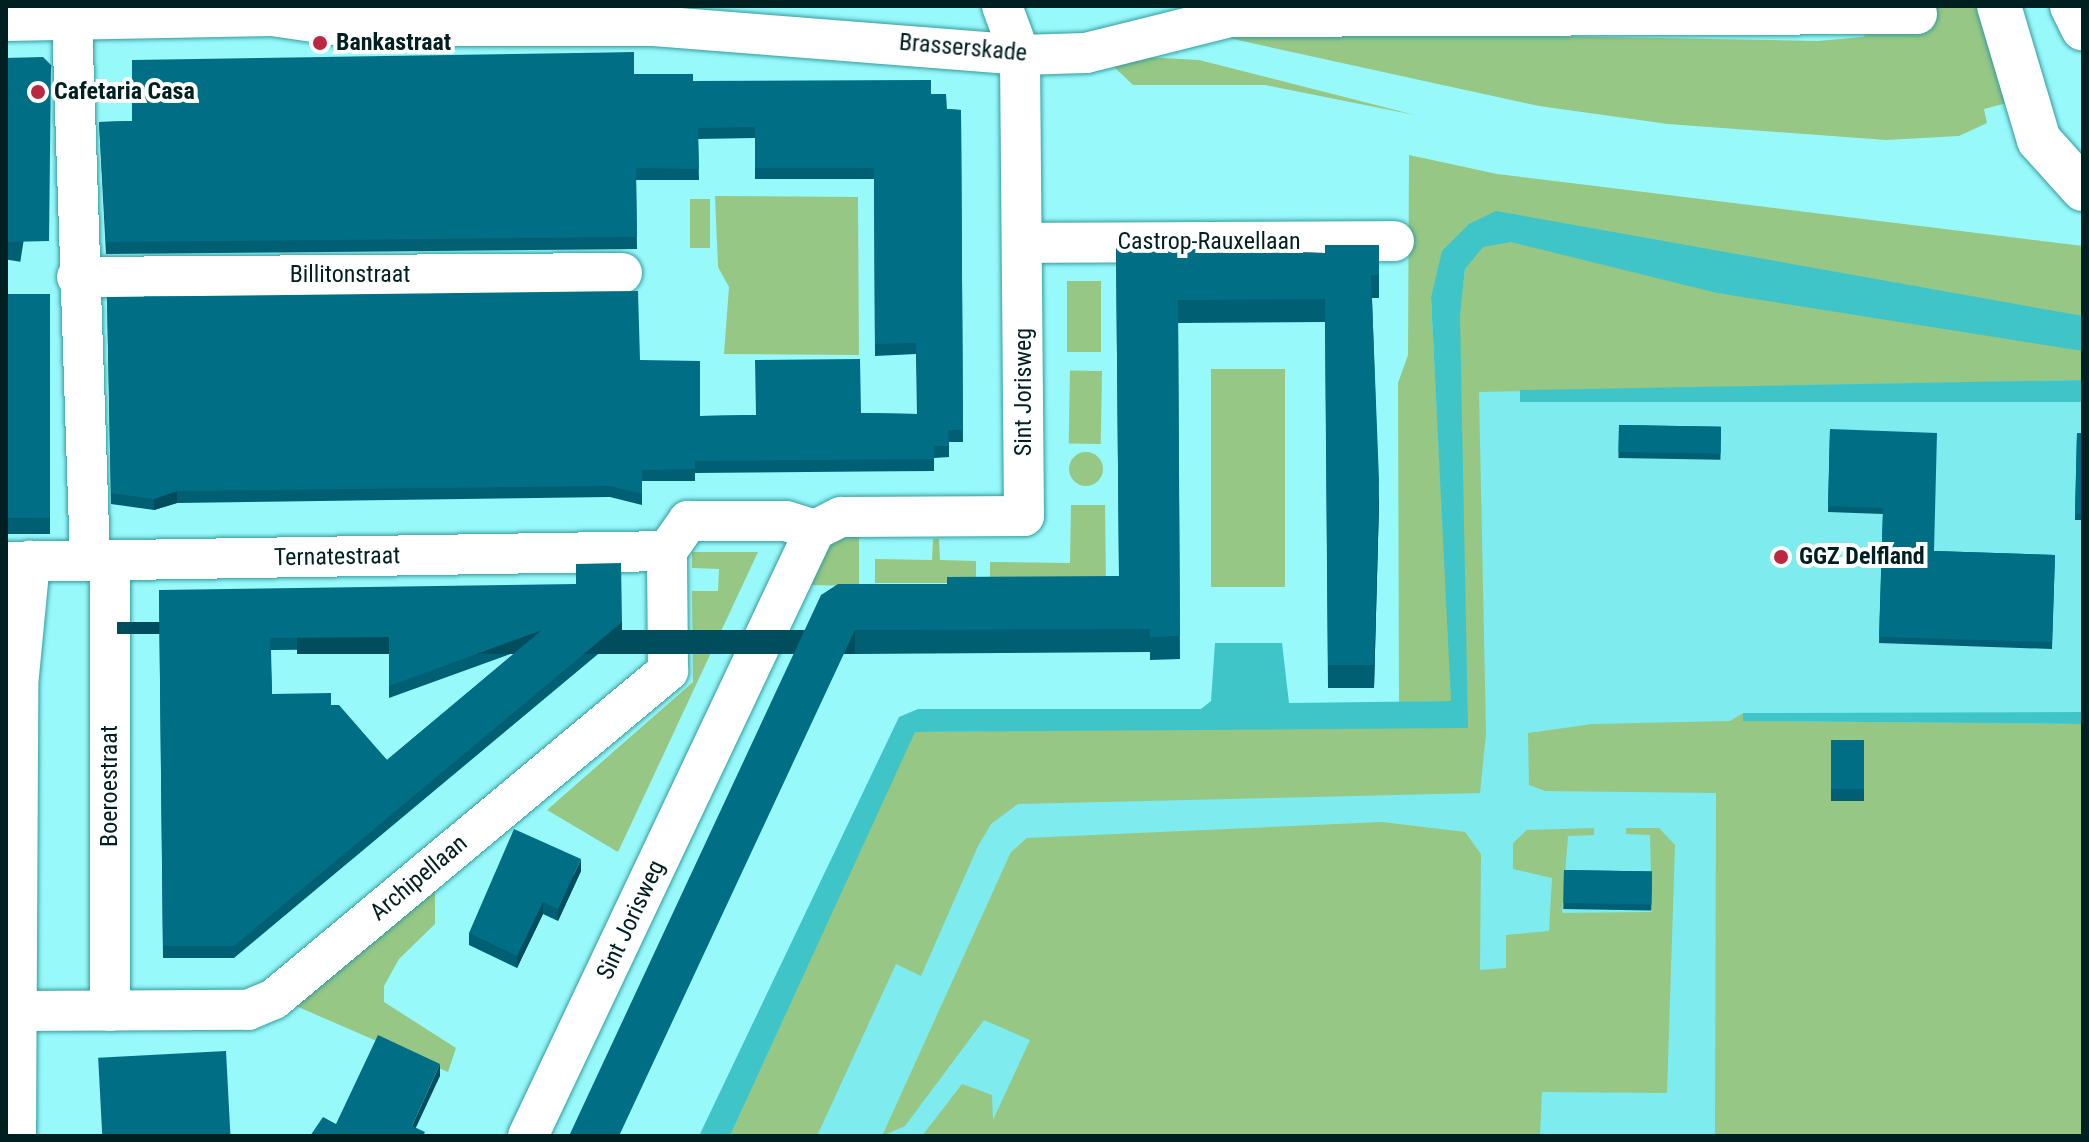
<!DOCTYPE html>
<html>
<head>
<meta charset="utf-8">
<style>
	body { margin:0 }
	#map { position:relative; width:2089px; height:1142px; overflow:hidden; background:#98f9fb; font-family:"Roboto Condensed",sans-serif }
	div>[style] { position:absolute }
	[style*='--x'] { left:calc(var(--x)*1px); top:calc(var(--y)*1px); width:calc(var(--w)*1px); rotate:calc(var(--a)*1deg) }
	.built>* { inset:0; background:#7eebee }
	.green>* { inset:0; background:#96c784; transform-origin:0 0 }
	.round { border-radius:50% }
	.water>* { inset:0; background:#3fc5c8 }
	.roads { filter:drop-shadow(0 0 2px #359b9e) drop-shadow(0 0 2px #359b9e) }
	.street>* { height:40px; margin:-20px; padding:0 20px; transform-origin:20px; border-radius:20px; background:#fff }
	.secondary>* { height:44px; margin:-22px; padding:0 22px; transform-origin:22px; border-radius:22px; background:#fff }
	.wall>* { inset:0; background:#005f72; transform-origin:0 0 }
	.shaded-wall>* { inset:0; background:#004e5d; transform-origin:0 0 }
	.building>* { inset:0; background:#006f85; transform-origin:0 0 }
	.dots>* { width:22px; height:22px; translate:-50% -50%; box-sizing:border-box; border:4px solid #fff; border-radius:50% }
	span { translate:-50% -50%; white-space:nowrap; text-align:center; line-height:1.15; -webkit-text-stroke:8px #fff; paint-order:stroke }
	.poi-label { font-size:24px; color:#001f20; font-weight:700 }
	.left { translate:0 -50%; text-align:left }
	.street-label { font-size:24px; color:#001f20 }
	.frame { position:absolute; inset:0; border:8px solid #001f20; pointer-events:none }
</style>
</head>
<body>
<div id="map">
	<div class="built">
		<i style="clip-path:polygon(1477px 267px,2083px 370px,2083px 1136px,739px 1136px,908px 753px,1480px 744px)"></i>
	</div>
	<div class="green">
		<i style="clip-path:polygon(1892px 6px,1981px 6px,2007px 103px,1984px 109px,1987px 123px,1959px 136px,1886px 140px,1668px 124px,1539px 106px,1219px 36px,1221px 30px,1818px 41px,1863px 37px)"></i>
		<i style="clip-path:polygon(1144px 57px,1199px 60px,1415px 115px,1265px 85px,1133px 85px,1112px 65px)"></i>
		<i style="clip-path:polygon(evenodd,1409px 155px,1497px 174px,2083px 246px,2083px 380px,1479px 392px,1486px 734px,1480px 793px,1018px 804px,991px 824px,978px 846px,921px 976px,896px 964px,817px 1136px,730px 1136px,914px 732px,1283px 728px,1451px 701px,1399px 702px,1398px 383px,1408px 355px,1409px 155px,1504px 211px,1465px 269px,1451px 391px,1451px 678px,1431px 298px,1504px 211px)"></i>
		<i style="clip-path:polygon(715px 196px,858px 197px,859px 355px,724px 354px,729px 287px,718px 267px)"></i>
		<i style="left:690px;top:199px;width:20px;height:49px"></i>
		<i style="left:1067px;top:281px;width:34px;height:71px"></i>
		<i style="left:1211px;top:369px;width:74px;height:218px"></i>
		<i style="left:1102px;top:371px;width:73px;height:32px;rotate:91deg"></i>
		<i class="round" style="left:1069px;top:452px;width:34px;height:34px"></i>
		<i style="clip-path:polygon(1071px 505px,1105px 505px,1106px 585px,990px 583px,990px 562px,1070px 563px)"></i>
		<i style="clip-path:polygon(859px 531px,859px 586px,809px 585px,824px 541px)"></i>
		<i style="clip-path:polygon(933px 539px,939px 539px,940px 560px,976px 561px,976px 583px,875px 583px,875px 559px,932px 560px)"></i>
		<i style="clip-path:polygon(692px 552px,758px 552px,618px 852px,547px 810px,693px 682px,692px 591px,718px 591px,719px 569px,692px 568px)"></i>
		<i style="clip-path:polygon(1743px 713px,1744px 721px,2083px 724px,2083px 1136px,1715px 1136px,1716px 793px,1545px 791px,1529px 785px,1528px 733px,1593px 724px,1730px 721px)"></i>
		<i style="clip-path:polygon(1382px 822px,1465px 832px,1481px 854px,1480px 970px,1506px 968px,1506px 935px,1549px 931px,1552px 878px,1513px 869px,1513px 843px,1527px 830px,1594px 828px,1594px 835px,1568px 836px,1562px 913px,1652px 912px,1650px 835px,1626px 834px,1626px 828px,1659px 828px,1675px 845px,1667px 1093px,1542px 1092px,1540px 1136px,922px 1136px,962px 1084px,992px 1095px,993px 1120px,1030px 1040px,984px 1020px,905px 1126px,882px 1136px,1011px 852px,1027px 838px)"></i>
		<i style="clip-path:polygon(435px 889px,435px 924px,399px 959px,384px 986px,384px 1002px,456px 1048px,448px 1072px,296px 1006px)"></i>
	</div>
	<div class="water">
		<i style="clip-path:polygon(1496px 211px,2083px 316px,2083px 351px,1717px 293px,1511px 242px,1483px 247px,1465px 269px,1460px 316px,1468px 728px,915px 732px,730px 1136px,699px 1136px,899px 717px,918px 709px,1201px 709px,1211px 701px,1215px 643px,1282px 643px,1289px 703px,1451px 701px,1431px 298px,1442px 251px,1469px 224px)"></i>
		<i style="clip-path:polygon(2083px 380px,2083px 402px,1520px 402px,1520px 390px)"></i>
		<i style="clip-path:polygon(2083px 712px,2083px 724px,1743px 721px,1743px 713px)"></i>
	</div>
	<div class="roads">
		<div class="street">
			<i style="--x:72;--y:20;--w:540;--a:88.09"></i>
			<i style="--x:6;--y:21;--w:266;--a:-1.1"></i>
			<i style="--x:272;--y:16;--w:69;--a:8.4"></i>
			<i style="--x:340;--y:26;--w:314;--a:0"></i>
			<i style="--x:654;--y:26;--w:367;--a:4.5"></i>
			<i style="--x:1020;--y:55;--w:66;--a:-1.7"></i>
			<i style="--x:1086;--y:53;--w:148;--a:-14"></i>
			<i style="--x:1230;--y:17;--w:687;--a:-0.25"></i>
			<i style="--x:1024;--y:243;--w:370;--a:-0.3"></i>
			<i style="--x:77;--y:277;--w:545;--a:-0.42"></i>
			<i style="--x:667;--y:551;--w:37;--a:-55"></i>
			<i style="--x:688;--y:521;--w:98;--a:0"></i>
			<i style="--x:786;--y:521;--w:30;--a:17"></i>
			<i style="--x:815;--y:530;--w:29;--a:-27"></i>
			<i style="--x:841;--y:517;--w:183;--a:-0.3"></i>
			<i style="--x:1024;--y:516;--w:461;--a:-90.5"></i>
			<i style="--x:1020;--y:55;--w:52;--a:-110.2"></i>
			<i style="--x:6;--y:562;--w:661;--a:-0.95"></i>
			<i style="--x:20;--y:1011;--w:228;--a:-0.3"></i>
			<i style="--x:248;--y:1010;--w:28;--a:-23"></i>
			<i style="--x:274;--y:999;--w:513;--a:-39.78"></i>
			<i style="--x:668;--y:671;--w:120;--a:-90.5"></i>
			<i style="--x:110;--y:1011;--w:451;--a:-90"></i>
			<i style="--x:16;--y:1136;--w:450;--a:-89.7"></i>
			<i style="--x:18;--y:686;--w:126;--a:-84.5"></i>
			<i style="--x:528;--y:1136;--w:671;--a:-64.66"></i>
		</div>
		<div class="secondary">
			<i style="--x:1999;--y:6;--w:140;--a:73.4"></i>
			<i style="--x:2039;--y:140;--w:66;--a:48.1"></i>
			<i style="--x:2072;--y:6;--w:25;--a:64"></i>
		</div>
	</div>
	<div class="wall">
		<i style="left:6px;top:58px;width:46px;height:199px;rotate:9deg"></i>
		<i style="clip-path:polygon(634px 74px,693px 81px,931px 94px,947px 109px,961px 110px,963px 442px,949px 442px,949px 457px,934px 458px,934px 471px,695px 473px,695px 481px,642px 481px,642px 505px,610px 497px,177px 503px,154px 510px,111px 504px,107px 297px,640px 360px,700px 416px,861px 413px,917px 414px,916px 354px,875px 356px,874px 179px,755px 179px,755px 138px,698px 139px,699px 180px,636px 180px,637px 249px,106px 254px,99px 122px,132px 121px)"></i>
		<i style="clip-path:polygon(1379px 245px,1379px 298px,1372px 298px,1379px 503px,1374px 688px,1328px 688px,1325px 322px,1178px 323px,1180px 659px,1150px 660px,1150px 652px,855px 654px,821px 595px,947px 584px,1119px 576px,1116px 247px,1325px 253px)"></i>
		<i style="left:6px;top:294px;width:44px;height:240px"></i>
		<i style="left:1619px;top:425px;width:102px;height:33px;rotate:1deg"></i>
		<i style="clip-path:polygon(1830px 429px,1934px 551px,2055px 555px,2052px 649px,1879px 643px,1883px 514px,1828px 512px)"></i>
		<i style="clip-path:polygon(2077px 433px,2083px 433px,2083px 520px,2075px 520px)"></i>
		<i style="clip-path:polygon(evenodd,159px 590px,622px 634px,234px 958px,163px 958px,159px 590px,389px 649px,389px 698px,516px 652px,387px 760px,331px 705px,272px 694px,271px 650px,389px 649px)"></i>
		<i style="left:1831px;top:740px;width:33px;height:61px"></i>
		<i style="left:1564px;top:870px;width:88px;height:39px;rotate:1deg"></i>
		<i style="clip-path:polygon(581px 871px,558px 921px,543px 914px,517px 968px,469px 945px,469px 933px)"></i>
	</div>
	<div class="shaded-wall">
		<i style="clip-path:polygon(1379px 480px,1379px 503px,1374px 688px,1374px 665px)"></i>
		<i style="clip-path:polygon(177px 491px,177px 503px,154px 510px,154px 499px)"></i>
		<i style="left:622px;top:622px;width:12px;height:505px;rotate:90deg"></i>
		<i style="left:542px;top:630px;width:12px;height:163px;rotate:90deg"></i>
		<i style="left:855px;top:630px;width:24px;height:558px;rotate:90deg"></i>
		<i style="clip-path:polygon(581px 859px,581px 871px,558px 921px,558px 909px)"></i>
		<i style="clip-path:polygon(543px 902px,543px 914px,517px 968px,517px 956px)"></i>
		<i style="clip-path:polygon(440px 1064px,440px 1076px,412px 1136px,412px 1126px)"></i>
	</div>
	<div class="building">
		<i style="clip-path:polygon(634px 52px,634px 74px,693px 74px,693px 81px,931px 80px,931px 94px,946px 94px,947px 109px,961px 110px,963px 430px,948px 430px,949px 446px,934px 446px,934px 459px,695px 461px,695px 469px,642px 470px,642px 494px,610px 486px,177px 491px,154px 499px,111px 493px,107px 297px,638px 291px,640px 360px,700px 361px,700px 416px,756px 415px,755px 360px,860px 359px,861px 413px,918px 414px,916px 343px,875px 344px,874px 168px,755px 168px,755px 127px,698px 128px,699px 169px,636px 168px,637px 237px,106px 242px,99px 122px,132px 121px,132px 60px)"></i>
		<i style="clip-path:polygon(43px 57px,51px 65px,49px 241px,6px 242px,6px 58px)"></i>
		<i style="clip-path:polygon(1325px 245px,1379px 245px,1379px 275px,1371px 275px,1379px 480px,1374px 665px,1328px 665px,1325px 299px,1178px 300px,1180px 636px,1150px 637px,1150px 629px,855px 630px,619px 1136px,569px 1136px,821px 595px,838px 584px,947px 584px,947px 577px,1119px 576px,1116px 247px,1325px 253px)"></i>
		<i style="left:6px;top:294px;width:44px;height:224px"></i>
		<i style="left:1619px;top:425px;width:102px;height:27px;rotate:1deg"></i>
		<i style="clip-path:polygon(1830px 429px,1937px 433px,1934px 551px,2055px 555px,2052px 642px,1879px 637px,1883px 508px,1828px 506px)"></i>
		<i style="clip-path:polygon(2077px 433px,2083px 433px,2083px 514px,2075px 514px)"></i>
		<i style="clip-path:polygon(evenodd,621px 563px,622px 622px,234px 946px,163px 946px,159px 590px,576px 584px,576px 564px,621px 563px,542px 630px,387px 760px,339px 705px,331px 705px,331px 693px,272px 694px,270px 638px,389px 637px,389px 686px,542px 630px)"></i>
		<i style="left:1831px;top:740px;width:33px;height:49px"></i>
		<i style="clip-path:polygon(514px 829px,581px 859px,558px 909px,543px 902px,517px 956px,469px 933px)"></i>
		<i style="left:1564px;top:870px;width:88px;height:33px;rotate:1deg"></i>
		<i style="clip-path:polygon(378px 1035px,440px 1064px,412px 1126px,425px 1132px,423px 1136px,310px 1136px,323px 1117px,336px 1124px)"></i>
		<i style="left:226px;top:1051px;width:85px;height:128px;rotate:87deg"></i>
	</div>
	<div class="dots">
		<i style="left:320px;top:43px;background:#ba2841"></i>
		<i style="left:38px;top:92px;background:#ba2841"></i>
		<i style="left:1781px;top:557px;background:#ba2841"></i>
	</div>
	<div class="poi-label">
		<span class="left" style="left:336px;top:43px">Bankastraat</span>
		<span class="left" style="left:54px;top:92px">Cafetaria Casa</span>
		<span class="left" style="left:1799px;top:557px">GGZ Delfland</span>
	</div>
	<div class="street-label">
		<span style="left:963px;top:48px;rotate:5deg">Brasserskade</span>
		<span style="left:1209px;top:242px">Castrop-Rauxellaan</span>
		<span style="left:350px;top:275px">Billitonstraat</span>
		<span style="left:1024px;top:392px;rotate:-90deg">Sint Jorisweg</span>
		<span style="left:337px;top:557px;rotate:-1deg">Ternatestraat</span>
		<span style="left:110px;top:786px;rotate:-90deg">Boeroestraat</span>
		<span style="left:419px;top:878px;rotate:-40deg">Archipellaan</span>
		<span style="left:631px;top:920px;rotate:-65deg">Sint Jorisweg</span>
	</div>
	<div class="frame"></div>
</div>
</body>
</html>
